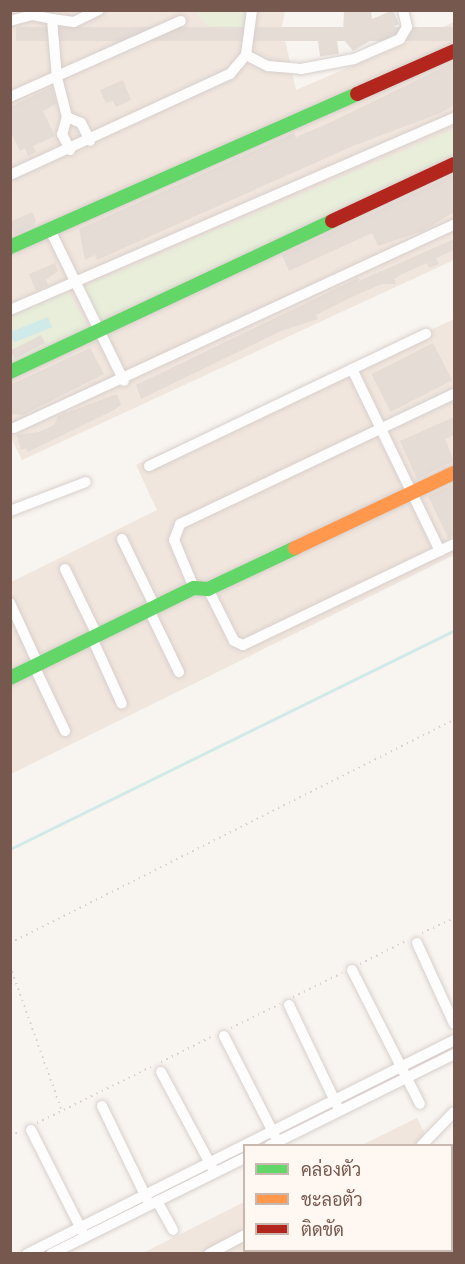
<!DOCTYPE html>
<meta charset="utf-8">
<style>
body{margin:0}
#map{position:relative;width:465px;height:1264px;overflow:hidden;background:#f8f4ef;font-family:"Noto Sans",Sarabun,sans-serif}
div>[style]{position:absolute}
.residential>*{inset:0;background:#f1e6dd}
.green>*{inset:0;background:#e8eeda}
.water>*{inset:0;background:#d0eae9;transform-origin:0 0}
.stream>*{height:3px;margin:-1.5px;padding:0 1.5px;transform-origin:1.5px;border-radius:1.5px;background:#d0eae9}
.building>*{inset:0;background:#e5dcd6;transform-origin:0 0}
.path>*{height:2px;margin-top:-1px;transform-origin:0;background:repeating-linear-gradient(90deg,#dad2d0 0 1.5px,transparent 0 6px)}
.roads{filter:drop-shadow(0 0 2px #d7cfcc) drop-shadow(0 0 2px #d7cfcc)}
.street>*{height:10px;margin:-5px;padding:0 5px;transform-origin:5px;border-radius:5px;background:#fefdfd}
.fast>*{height:14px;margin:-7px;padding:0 7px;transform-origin:7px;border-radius:7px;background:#63d668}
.slow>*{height:14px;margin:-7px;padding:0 7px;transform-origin:7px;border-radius:7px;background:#ff974d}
.jam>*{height:14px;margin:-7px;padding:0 7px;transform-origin:7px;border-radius:7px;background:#b3261e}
span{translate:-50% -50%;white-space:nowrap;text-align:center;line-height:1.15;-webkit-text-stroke:4.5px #fff8f2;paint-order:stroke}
.frame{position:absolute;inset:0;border:12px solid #77584e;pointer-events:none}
.legend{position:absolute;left:243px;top:1144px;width:210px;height:108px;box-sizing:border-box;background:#fff8f2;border:2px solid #c9b8b0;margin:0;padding:8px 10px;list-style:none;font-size:18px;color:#77584e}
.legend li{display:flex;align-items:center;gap:12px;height:30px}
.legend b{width:30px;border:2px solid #c9b8b0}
</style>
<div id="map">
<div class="residential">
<i style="clip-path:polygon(10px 11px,285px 11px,282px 26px,296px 90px,454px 22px,454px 260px,22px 460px,10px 436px)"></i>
<i style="clip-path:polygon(454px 319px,454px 555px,11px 774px,11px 582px,157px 510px,136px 465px)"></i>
<i style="clip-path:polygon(417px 1118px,431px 1145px,360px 1146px)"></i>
<i style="clip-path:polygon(452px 1186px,454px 1250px,449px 1253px,319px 1254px,452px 1250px)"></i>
<i style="clip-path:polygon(244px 1202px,244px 1250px,290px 1251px,141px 1254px)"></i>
</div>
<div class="green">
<i style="clip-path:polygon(196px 11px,254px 11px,252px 37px,235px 36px,205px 24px)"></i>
<i style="clip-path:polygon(454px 129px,454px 156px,101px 321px,83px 287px)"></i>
<i style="clip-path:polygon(68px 291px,88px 328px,11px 364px,10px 316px)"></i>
</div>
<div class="water">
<i style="left:48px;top:317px;width:11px;height:41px;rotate:68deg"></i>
</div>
<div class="stream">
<i style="left:10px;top:849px;width:495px;rotate:-26.2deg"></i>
</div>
<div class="building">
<i style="clip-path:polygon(371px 10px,372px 19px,393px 10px,399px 24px,353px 51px,338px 33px,343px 33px,344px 11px)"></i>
<i style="left:454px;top:27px;width:14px;height:438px;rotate:90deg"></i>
<i style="left:336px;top:33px;width:21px;height:19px;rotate:82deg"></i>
<i style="clip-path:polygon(454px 62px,454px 105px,440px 113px,353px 146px,97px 260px,95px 255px,85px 260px,79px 229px,294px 133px,296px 137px,329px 123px)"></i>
<i style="clip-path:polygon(123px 80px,131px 100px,116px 107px,113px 101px,106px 103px,100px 90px)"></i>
<i style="clip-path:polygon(52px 87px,56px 104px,43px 111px,55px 136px,33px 146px,36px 152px,28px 156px,25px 148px,20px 151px,10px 131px,10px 107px)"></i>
<i style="clip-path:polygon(454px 175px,454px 212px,423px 231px,378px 246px,372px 233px,289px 271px,282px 255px)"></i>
<i style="clip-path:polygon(32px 212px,36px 221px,33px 226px,14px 235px,10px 222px)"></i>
<i style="clip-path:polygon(454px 239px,454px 250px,436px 258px,439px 264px,429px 268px,427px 263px,400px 275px,394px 279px,396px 284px,382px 284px,356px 295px,316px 315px,318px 319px,281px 331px,141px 399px,136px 385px,358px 278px,359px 281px)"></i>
<i style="clip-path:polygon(55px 263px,58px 271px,46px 280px,48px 285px,36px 291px,29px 274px)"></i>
<i style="left:41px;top:335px;width:9px;height:34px;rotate:63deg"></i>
<i style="left:433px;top:343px;width:42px;height:69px;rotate:63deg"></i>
<i style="clip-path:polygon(90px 348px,104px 374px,23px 415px,10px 414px,10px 385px)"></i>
<i style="clip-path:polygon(117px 394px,121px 405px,114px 410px,28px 452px,26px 448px,21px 450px,17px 435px,39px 432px,54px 425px,58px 416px)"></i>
<i style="clip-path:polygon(454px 417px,454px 435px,445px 439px,454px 461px,417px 479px,400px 441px)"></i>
<i style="clip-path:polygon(454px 484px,454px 535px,448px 538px,428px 496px)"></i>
</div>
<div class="path">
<i style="left:422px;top:933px;width:35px;rotate:-25deg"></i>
<i style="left:10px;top:943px;width:497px;rotate:-26.7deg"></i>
<i style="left:360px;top:964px;width:51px;rotate:-26.6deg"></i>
<i style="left:10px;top:966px;width:154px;rotate:70.3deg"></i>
<i style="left:293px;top:997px;width:55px;rotate:-26.1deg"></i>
<i style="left:231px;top:1028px;width:55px;rotate:-26.1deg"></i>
<i style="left:161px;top:1062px;width:60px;rotate:-26.6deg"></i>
<i style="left:37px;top:1123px;width:127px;rotate:-26.2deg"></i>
<i style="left:10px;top:1136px;width:12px;rotate:-24deg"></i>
</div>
<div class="roads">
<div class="street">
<i style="left:52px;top:19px;width:22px;rotate:8deg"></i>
<i style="left:74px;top:22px;width:28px;rotate:-26deg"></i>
<i style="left:10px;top:21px;width:24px;rotate:-15deg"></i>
<i style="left:33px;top:15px;width:19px;rotate:12deg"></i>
<i style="left:52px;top:19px;width:59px;rotate:85.2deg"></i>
<i style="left:57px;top:78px;width:40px;rotate:75.6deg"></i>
<i style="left:67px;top:117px;width:18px;rotate:106deg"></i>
<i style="left:62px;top:134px;width:18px;rotate:63deg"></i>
<i style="left:246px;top:55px;width:25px;rotate:27deg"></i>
<i style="left:268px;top:66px;width:33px;rotate:5deg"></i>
<i style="left:301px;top:69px;width:54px;rotate:-10.7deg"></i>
<i style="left:354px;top:59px;width:50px;rotate:-23.5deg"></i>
<i style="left:400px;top:39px;width:14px;rotate:-60deg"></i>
<i style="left:407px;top:27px;width:17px;rotate:-103deg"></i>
<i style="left:10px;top:97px;width:187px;rotate:-24deg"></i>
<i style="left:67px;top:117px;width:15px;rotate:23deg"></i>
<i style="left:81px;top:123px;width:20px;rotate:63deg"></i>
<i style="left:10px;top:175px;width:242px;rotate:-24.7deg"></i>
<i style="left:230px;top:74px;width:25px;rotate:-50deg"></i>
<i style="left:246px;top:55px;width:45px;rotate:-82.4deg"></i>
<i style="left:50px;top:230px;width:168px;rotate:63.9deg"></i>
<i style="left:10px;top:310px;width:484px;rotate:-23.4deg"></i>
<i style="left:352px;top:369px;width:202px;rotate:64.2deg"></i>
<i style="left:14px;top:428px;width:485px;rotate:-24.8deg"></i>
<i style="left:149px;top:466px;width:307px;rotate:-25.5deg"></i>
<i style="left:10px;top:511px;width:81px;rotate:-20.9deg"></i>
<i style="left:122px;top:539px;width:76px;rotate:64.1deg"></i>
<i style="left:65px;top:569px;width:73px;rotate:64.1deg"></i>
<i style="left:194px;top:588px;width:52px;rotate:-112.6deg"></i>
<i style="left:174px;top:540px;width:17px;rotate:-69deg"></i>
<i style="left:180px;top:524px;width:303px;rotate:-25.4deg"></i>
<i style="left:208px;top:589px;width:58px;rotate:63.4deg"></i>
<i style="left:234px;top:641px;width:10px;rotate:24deg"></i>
<i style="left:243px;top:645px;width:234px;rotate:-25.6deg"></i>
<i style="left:10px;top:603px;width:67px;rotate:65.3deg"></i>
<i style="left:149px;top:610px;width:69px;rotate:64.2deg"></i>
<i style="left:92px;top:638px;width:72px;rotate:65.6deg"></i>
<i style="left:34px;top:666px;width:72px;rotate:64.5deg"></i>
<i style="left:417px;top:943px;width:89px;rotate:65.4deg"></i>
<i style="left:352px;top:970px;width:150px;rotate:63.1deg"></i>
<i style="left:289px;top:1005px;width:111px;rotate:64.4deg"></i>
<i style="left:224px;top:1036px;width:112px;rotate:63deg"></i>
<i style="left:161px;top:1072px;width:108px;rotate:61.8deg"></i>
<i style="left:102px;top:1106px;width:103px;rotate:64.2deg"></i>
<i style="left:31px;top:1130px;width:113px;rotate:63.2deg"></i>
<i style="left:269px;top:1146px;width:207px;rotate:-26.4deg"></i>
<i style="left:421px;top:1146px;width:47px;rotate:-45.9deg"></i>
<i style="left:157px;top:1201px;width:33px;rotate:61deg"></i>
<i style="left:452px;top:1220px;width:2px;rotate:-27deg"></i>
<i style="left:27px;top:1254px;width:478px;rotate:-26.6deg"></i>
<i style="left:51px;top:1254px;width:216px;rotate:-26.4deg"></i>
<i style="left:209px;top:1254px;width:40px;rotate:-28deg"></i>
<i style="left:390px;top:1254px;width:7px;rotate:-34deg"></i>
</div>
<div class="fast">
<i style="left:10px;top:247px;width:379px;rotate:-23.8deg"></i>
<i style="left:10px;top:372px;width:356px;rotate:-25.1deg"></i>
<i style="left:10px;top:678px;width:205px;rotate:-26.1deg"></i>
<i style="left:194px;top:588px;width:14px;rotate:4deg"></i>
<i style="left:208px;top:589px;width:96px;rotate:-25.2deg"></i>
<i style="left:452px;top:1176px;width:2px;rotate:-27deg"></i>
</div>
<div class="slow">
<i style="left:295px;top:548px;width:176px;rotate:-25.3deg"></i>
<i style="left:301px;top:1254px;width:7px;rotate:-34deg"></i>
</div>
<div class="jam">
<i style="left:357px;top:94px;width:106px;rotate:-23.9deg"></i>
<i style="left:332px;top:221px;width:135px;rotate:-25deg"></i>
</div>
</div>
<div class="frame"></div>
<ul class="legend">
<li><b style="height:8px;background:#63d668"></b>คล่องตัว</li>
<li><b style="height:8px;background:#ff974d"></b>ชะลอตัว</li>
<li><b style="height:8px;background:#b3261e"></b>ติดขัด</li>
</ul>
</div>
